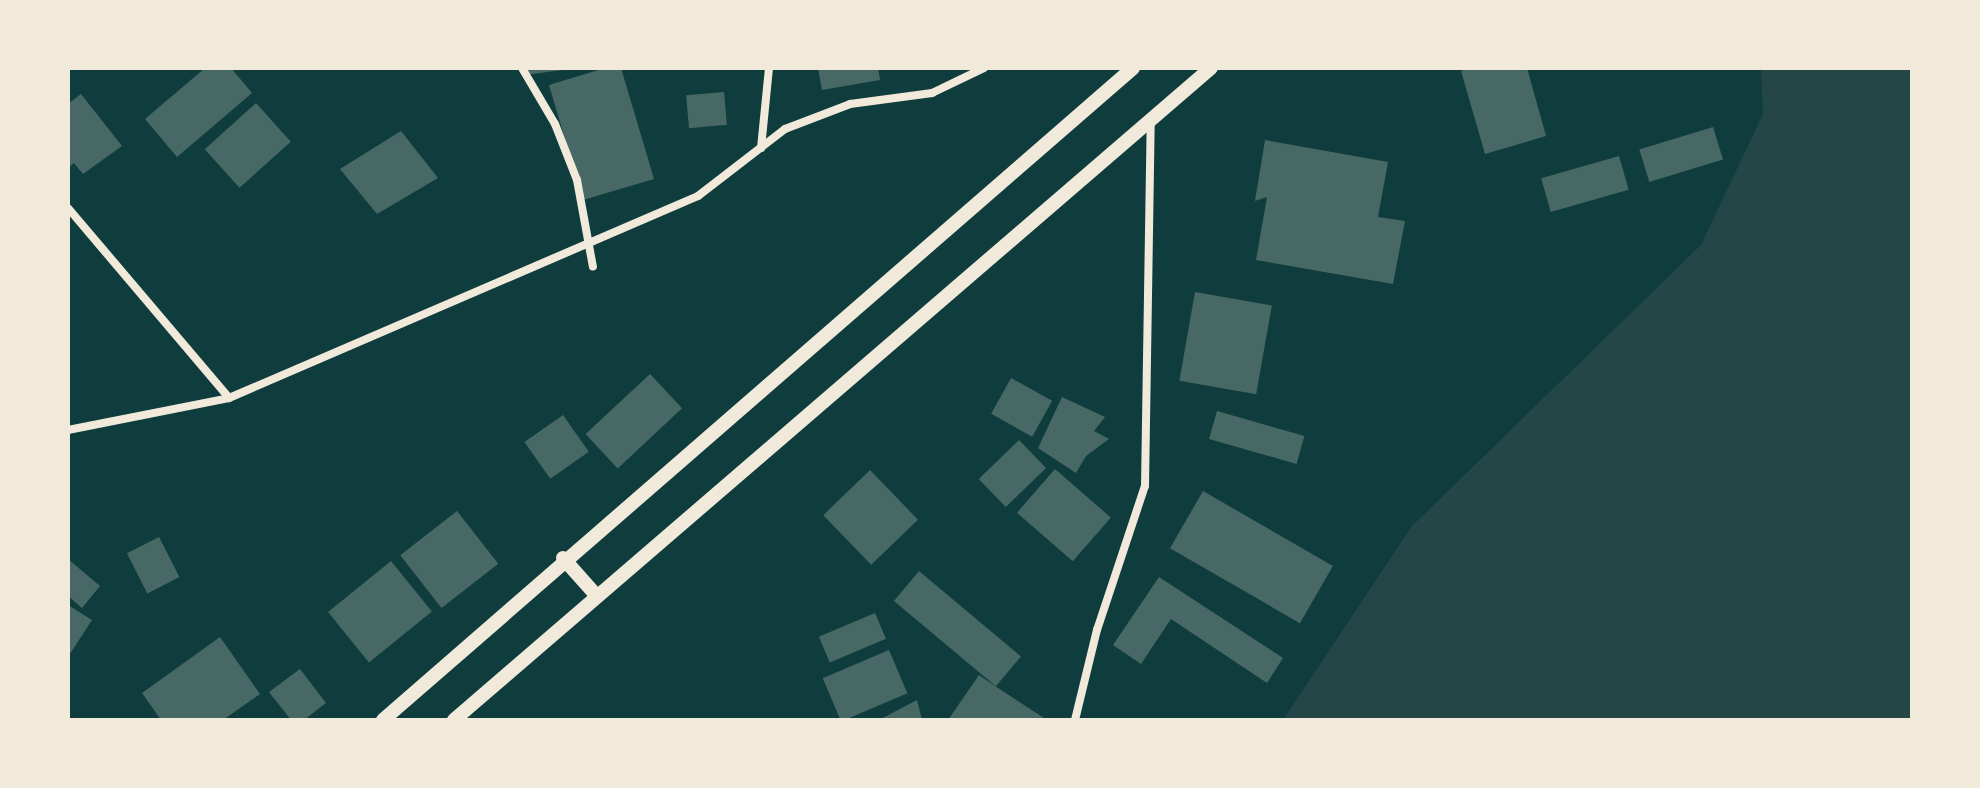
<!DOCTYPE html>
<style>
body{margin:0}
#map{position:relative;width:1980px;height:788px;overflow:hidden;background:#0f3d3e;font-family:"IBM Plex Serif",serif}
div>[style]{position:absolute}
.green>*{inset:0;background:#244646}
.building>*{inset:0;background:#486865;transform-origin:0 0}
.minor>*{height:8px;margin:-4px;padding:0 4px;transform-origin:4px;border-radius:4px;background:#f1e9da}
.tertiary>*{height:14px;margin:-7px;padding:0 7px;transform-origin:7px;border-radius:7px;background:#f1e9da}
span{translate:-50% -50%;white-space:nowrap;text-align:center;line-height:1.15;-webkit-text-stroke:6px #f1e9da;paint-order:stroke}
.frame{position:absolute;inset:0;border:70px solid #f1e9da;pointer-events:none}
</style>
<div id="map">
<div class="green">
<i style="clip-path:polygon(1761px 68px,1912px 68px,1912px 720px,1283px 720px,1412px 526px,1701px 245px,1763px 114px)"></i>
</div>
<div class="building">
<i style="clip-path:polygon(205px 68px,231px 68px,252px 93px,177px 157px,145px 119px)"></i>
<i style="clip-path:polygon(524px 68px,562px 68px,562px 70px,525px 75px)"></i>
<i style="clip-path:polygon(605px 68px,621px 68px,654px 179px,583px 200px,549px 85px)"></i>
<i style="clip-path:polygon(818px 68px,878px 68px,880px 80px,822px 90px)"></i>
<i style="clip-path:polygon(1471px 68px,1527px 68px,1546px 136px,1485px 154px,1461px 71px)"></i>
<i style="left:724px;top:92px;width:33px;height:38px;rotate:85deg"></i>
<i style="clip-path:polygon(81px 94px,122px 146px,83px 174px,74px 163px,68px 168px,68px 104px)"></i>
<i style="left:256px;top:103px;width:52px;height:69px;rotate:48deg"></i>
<i style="left:1713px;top:127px;width:34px;height:77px;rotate:73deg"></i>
<i style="clip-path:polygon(401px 131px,438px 178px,377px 214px,340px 169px)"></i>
<i style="clip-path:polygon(1265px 140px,1388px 162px,1378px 217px,1405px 221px,1393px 284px,1256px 260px,1267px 197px,1255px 201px)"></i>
<i style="left:1619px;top:156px;width:35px;height:81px;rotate:74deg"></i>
<i style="left:1195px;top:292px;width:78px;height:90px;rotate:10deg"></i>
<i style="left:650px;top:374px;width:47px;height:88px;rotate:47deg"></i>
<i style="left:1011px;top:378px;width:47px;height:41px;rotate:29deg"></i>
<i style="clip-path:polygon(1062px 397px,1105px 417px,1094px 431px,1109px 439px,1086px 456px,1076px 473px,1038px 448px)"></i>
<i style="left:1217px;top:411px;width:91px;height:29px;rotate:16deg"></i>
<i style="left:563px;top:415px;width:45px;height:47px;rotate:55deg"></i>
<i style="left:1019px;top:440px;width:39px;height:56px;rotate:46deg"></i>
<i style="left:1055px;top:469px;width:74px;height:58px;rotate:41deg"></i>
<i style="left:870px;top:470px;width:69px;height:65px;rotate:46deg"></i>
<i style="left:1203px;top:491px;width:150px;height:66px;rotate:30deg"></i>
<i style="left:457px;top:511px;width:67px;height:72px;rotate:52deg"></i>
<i style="left:159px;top:537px;width:45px;height:36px;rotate:63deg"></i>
<i style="clip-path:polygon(68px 559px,100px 586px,82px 608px,68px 596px)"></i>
<i style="left:391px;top:561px;width:65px;height:81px;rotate:51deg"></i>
<i style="left:919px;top:571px;width:133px;height:39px;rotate:40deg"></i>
<i style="clip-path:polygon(1159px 577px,1283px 658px,1267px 683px,1171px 619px,1141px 664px,1113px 645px)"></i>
<i style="clip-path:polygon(68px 605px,92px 620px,68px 657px)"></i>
<i style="left:875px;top:613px;width:28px;height:61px;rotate:67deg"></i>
<i style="clip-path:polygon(220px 637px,260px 694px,223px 720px,161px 720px,142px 693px)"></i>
<i style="left:889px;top:650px;width:47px;height:72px;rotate:67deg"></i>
<i style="clip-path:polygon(300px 669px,326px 703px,304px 720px,291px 720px,269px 692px)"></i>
<i style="clip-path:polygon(979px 675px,995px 686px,1047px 720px,948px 720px)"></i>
<i style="clip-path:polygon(917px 700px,922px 720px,879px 720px)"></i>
</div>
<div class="minor">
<i style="left:522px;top:68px;width:65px;rotate:59.5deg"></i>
<i style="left:555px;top:124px;width:60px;rotate:68.6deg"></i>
<i style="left:577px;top:180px;width:88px;rotate:79.6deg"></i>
<i style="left:761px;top:148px;width:80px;rotate:-84.3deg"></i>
<i style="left:68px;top:208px;width:249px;rotate:49.7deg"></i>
<i style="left:68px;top:430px;width:164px;rotate:-11.2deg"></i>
<i style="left:229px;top:398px;width:511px;rotate:-23.3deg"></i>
<i style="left:698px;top:196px;width:110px;rotate:-37.6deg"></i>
<i style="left:785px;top:129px;width:70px;rotate:-21deg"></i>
<i style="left:850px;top:104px;width:83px;rotate:-7.6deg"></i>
<i style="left:932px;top:93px;width:58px;rotate:-25.7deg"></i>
<i style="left:1075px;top:720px;width:93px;rotate:-76.3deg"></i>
<i style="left:1097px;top:630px;width:152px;rotate:-71.6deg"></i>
<i style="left:1145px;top:486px;width:367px;rotate:-89.1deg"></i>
</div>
<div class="tertiary">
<i style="left:563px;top:558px;width:50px;rotate:48.3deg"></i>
<i style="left:383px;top:720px;width:994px;rotate:-41deg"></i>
<i style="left:454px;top:720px;width:999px;rotate:-40.74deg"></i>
</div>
<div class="frame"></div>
</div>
